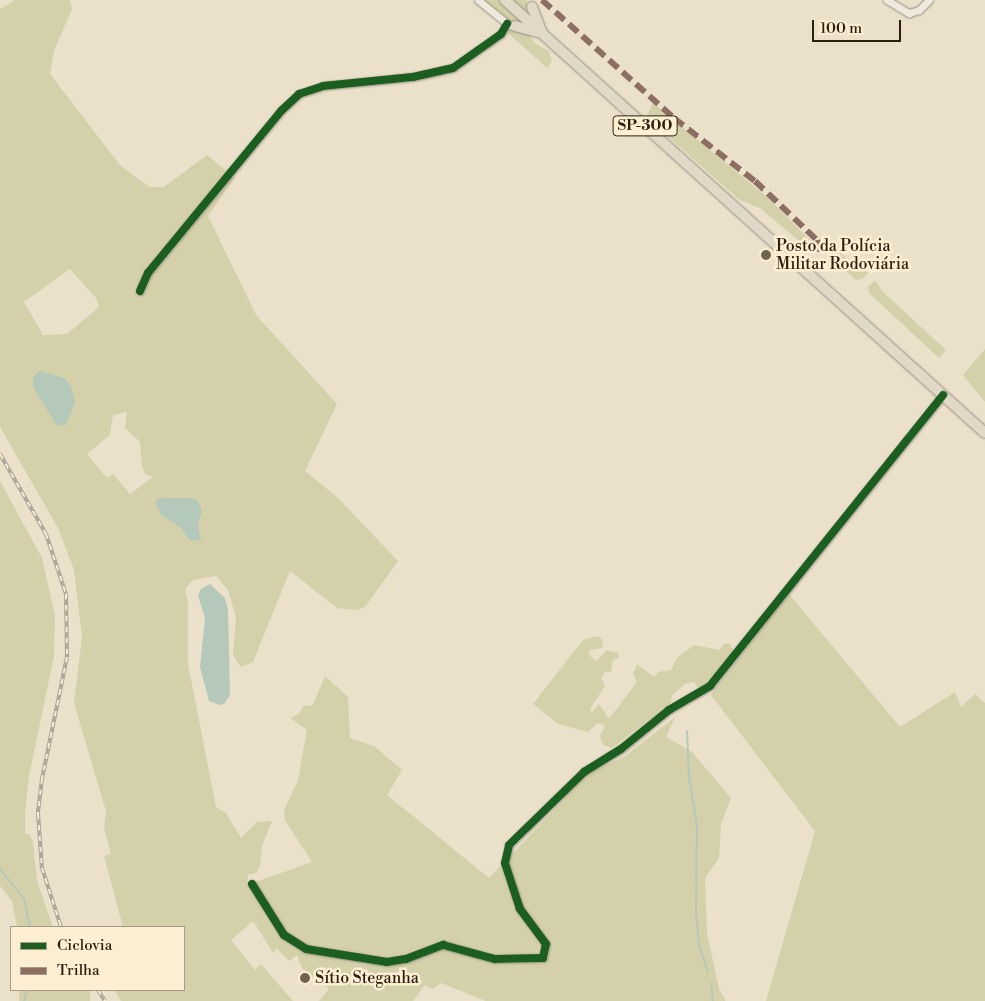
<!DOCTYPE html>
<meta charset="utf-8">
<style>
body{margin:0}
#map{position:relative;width:985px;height:1001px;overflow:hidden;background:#ebe0ca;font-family:"Libre Bodoni",serif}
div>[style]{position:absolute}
.green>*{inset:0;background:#d4d0a9;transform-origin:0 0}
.water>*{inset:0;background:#b5c9bb}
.stream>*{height:2px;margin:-1px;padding:0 1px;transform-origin:1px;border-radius:1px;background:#b5c9bb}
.roads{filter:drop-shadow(0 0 1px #979081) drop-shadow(0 0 1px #979081)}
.street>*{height:7px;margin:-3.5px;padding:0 3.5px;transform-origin:3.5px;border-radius:3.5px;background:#eee8dd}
.primary>*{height:10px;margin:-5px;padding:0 5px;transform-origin:5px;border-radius:5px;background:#e1d8c7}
.rail>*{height:4px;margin-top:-2px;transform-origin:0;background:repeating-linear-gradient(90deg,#fbeed3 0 5.5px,#a9a399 0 11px);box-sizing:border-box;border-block:1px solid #a9a399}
.quiet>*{height:6px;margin-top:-3px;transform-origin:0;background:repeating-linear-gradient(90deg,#8d6e63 0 12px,transparent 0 18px)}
.cycleway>*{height:8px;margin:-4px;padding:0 4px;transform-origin:4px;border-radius:4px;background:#1b5e20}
.dots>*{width:14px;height:14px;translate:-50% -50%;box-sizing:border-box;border:2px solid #fbeed3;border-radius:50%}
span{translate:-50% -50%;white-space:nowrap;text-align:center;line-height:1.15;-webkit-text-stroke:5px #fbeed3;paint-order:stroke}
.shield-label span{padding:1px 4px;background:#fbeed3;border:1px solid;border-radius:4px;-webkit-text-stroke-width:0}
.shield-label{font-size:15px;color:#2c1f0f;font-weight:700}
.poi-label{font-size:16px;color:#2c1f0f}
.left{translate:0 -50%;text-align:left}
.legend{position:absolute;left:10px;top:926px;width:175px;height:65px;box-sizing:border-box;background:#fbeed3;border:1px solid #a89b85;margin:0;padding:6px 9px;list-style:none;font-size:15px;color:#2c1f0f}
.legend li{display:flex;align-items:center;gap:10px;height:25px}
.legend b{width:25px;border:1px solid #a89b85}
.scale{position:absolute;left:812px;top:20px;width:89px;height:22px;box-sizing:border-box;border:2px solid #2c1f0f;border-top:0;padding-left:6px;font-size:15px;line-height:18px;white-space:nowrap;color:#2c1f0f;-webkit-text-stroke:4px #fbeed3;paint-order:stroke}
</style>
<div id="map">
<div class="green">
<i style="clip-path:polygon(evenodd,15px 0,70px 0,72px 9px,54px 51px,50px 74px,120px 165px,149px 187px,164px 187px,207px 155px,235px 178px,208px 216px,256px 315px,337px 404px,305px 471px,337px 497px,398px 561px,365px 607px,357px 610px,337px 608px,290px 571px,253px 662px,241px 667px,233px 655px,236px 617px,228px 590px,216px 576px,193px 580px,185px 589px,188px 603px,188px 664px,216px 807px,226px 813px,241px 838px,257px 822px,272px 821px,262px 846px,260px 866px,256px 873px,248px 875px,247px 885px,312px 862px,285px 820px,284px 810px,298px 780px,307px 730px,290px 718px,300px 713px,303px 706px,313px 705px,325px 676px,348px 697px,350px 738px,374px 746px,402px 770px,387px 795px,489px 878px,578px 785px,595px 770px,624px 757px,675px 717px,666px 737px,691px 751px,731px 798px,721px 824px,719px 858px,705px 878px,707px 933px,719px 989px,726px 1001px,486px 1001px,441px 983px,433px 989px,425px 985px,413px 1001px,319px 1001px,329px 989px,302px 968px,297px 955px,289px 961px,277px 949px,273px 953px,253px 921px,231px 940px,255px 970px,261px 964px,293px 1001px,121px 1001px,114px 990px,184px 990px,184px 927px,123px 927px,104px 856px,111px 854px,104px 828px,106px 811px,74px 703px,82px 637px,74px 570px,58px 528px,0 427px,0 9px,15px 0,70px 269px,96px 298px,99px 307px,67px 334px,43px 335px,24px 302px,70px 269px,15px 0,127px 412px,125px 428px,140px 442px,142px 466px,145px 474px,153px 477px,130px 494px,113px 474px,107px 478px,87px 454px,110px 435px,113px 415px,127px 412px)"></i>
<i style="clip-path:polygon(479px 0,527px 0,527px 9px,518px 21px,512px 24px)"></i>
<i style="clip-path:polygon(513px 29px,526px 32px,536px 44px,549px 51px,552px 62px,547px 68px,507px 32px)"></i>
<i style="clip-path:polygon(653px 103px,767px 197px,813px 243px,810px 250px,760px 208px,740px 200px,665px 134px,647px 115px)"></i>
<i style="clip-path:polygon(830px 243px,856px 267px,861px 266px,868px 273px,862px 279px,856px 280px,823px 251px)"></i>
<i style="clip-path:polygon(875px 280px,883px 292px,946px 350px,939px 358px,869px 293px,868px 287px)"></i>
<i style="clip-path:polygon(985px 349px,985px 402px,963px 375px)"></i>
<i style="clip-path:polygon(0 481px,42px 558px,55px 616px,54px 656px,29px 776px,25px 814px,25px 833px,30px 835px,33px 842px,37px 881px,53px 927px,17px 927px,12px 901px,0 886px)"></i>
<i style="clip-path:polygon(789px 594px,900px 727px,955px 692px,961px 707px,975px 694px,985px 703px,985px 1001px,766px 1001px,815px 831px,711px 695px)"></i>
<i style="clip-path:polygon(598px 636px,603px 640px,602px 648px,589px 650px,590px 656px,596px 661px,607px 650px,618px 653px,619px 658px,613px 660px,611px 672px,605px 672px,601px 678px,605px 686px,590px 709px,592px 712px,599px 704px,609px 719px,637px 682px,633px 674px,637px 664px,654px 677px,658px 672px,671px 670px,677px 658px,694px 645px,719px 650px,724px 644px,730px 644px,733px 649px,730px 657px,703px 687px,697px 687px,694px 682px,685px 684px,672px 695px,671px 703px,612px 748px,603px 745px,600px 736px,605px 726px,598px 723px,588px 732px,558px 724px,533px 704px,583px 640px)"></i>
<i style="left:19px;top:990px;width:71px;height:11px"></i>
</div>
<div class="water">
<i style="clip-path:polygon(40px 371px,64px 378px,71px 386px,75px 402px,66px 425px,57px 426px,33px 387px,33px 377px)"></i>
<i style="clip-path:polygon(162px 498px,192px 498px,198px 501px,202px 511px,198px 525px,201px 540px,190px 541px,180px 527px,161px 515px,156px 505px,157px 499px)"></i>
<i style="clip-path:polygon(210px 584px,225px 598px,228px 610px,230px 695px,224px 704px,219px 705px,209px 701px,200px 667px,205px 618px,198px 596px,201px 589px)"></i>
</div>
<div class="stream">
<i style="left:687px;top:731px;width:46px;rotate:87.5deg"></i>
<i style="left:689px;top:777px;width:50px;rotate:80.7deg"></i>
<i style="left:697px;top:826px;width:86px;rotate:90.7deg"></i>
<i style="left:696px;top:912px;width:33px;rotate:85deg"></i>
<i style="left:699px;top:945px;width:29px;rotate:72deg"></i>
<i style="left:0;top:869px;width:38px;rotate:51deg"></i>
<i style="left:24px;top:899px;width:29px;rotate:78deg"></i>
<i style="left:711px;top:983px;width:18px;rotate:84deg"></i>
<i style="left:24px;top:1001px;width:11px;rotate:-75deg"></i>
</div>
<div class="roads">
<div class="street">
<i style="left:478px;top:0;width:40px;rotate:39deg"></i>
<i style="left:887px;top:0;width:26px;rotate:31deg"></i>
<i style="left:909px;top:13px;width:10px;rotate:-17deg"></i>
<i style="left:919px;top:10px;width:14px;rotate:-45deg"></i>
<i style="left:140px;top:291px;width:20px;rotate:-66deg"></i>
<i style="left:148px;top:273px;width:210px;rotate:-50.6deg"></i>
<i style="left:281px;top:111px;width:25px;rotate:-43deg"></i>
<i style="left:299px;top:94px;width:25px;rotate:-18deg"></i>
<i style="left:323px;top:86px;width:90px;rotate:-5.7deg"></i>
<i style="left:413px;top:77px;width:41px;rotate:-12.7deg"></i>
<i style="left:453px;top:68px;width:59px;rotate:-35.3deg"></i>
<i style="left:501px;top:34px;width:12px;rotate:-59deg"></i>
<i style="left:252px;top:884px;width:60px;rotate:57.9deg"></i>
<i style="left:284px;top:935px;width:26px;rotate:32deg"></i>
<i style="left:306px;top:949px;width:82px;rotate:9.1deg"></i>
<i style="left:387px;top:962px;width:19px;rotate:-9deg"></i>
<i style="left:406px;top:959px;width:40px;rotate:-21deg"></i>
<i style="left:443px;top:945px;width:54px;rotate:15.1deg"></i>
<i style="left:495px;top:959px;width:48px;rotate:-1.2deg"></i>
<i style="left:543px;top:958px;width:14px;rotate:-78deg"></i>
<i style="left:546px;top:944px;width:44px;rotate:-126.6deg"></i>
<i style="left:520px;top:909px;width:48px;rotate:-108.1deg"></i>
<i style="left:505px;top:863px;width:18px;rotate:-77deg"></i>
<i style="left:509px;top:845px;width:105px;rotate:-44.2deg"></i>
<i style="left:584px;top:772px;width:44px;rotate:-31.9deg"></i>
<i style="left:621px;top:749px;width:62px;rotate:-39.1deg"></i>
<i style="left:669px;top:710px;width:48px;rotate:-30.3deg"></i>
<i style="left:710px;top:686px;width:373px;rotate:-51.3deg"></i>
</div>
<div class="primary">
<i style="left:505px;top:0;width:646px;rotate:42.05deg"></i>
<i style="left:532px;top:7px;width:26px;rotate:69deg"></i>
<i style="left:515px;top:26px;width:24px;rotate:15deg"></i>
</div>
</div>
<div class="rail">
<i style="left:0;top:454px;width:92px;rotate:60.1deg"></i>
<i style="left:46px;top:534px;width:63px;rotate:71.6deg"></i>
<i style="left:66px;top:594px;width:63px;rotate:89.1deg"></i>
<i style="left:67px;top:657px;width:125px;rotate:101.6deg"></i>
<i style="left:42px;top:779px;width:35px;rotate:97deg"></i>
<i style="left:38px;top:814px;width:54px;rotate:85.8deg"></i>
<i style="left:42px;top:868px;width:62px;rotate:72.1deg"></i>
<i style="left:98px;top:990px;width:13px;rotate:58deg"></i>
</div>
<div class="quiet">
<i style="left:542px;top:0;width:177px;rotate:41.8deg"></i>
<i style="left:674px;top:118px;width:103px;rotate:37.9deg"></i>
<i style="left:755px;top:181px;width:86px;rotate:43.6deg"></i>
<i style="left:817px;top:240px;width:12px;rotate:76deg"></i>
</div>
<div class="cycleway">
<i style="left:140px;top:291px;width:20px;rotate:-66deg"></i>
<i style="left:148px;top:273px;width:210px;rotate:-50.6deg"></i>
<i style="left:281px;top:111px;width:25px;rotate:-43deg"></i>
<i style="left:299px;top:94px;width:25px;rotate:-18deg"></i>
<i style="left:323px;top:86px;width:90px;rotate:-5.7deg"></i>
<i style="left:413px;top:77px;width:41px;rotate:-12.7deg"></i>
<i style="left:453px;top:68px;width:59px;rotate:-35.3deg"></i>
<i style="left:501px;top:34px;width:12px;rotate:-59deg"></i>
<i style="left:252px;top:884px;width:60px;rotate:57.9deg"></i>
<i style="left:284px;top:935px;width:26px;rotate:32deg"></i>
<i style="left:306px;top:949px;width:82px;rotate:9.1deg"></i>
<i style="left:387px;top:962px;width:19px;rotate:-9deg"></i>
<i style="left:406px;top:959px;width:40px;rotate:-21deg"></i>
<i style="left:443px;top:945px;width:54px;rotate:15.1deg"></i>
<i style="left:495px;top:959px;width:48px;rotate:-1.2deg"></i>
<i style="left:543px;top:958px;width:14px;rotate:-78deg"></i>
<i style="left:546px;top:944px;width:44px;rotate:-126.6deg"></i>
<i style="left:520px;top:909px;width:48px;rotate:-108.1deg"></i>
<i style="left:505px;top:863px;width:18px;rotate:-77deg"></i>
<i style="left:509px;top:845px;width:105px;rotate:-44.2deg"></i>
<i style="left:584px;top:772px;width:44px;rotate:-31.9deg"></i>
<i style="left:621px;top:749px;width:62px;rotate:-39.1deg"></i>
<i style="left:669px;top:710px;width:48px;rotate:-30.3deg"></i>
<i style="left:710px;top:686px;width:373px;rotate:-51.3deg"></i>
</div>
<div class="dots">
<i style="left:766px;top:255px;background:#6f6350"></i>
<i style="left:305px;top:978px;background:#6f6350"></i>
</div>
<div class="shield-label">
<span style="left:645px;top:126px">SP-300</span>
</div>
<div class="poi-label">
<span class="left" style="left:776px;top:255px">Posto da Polícia<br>Militar Rodoviária</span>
<span class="left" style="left:315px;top:978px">Sítio Steganha</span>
</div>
<ul class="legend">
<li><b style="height:6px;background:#1b5e20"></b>Ciclovia</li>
<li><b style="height:6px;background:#8d6e63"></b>Trilha</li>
</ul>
<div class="scale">100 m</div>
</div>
